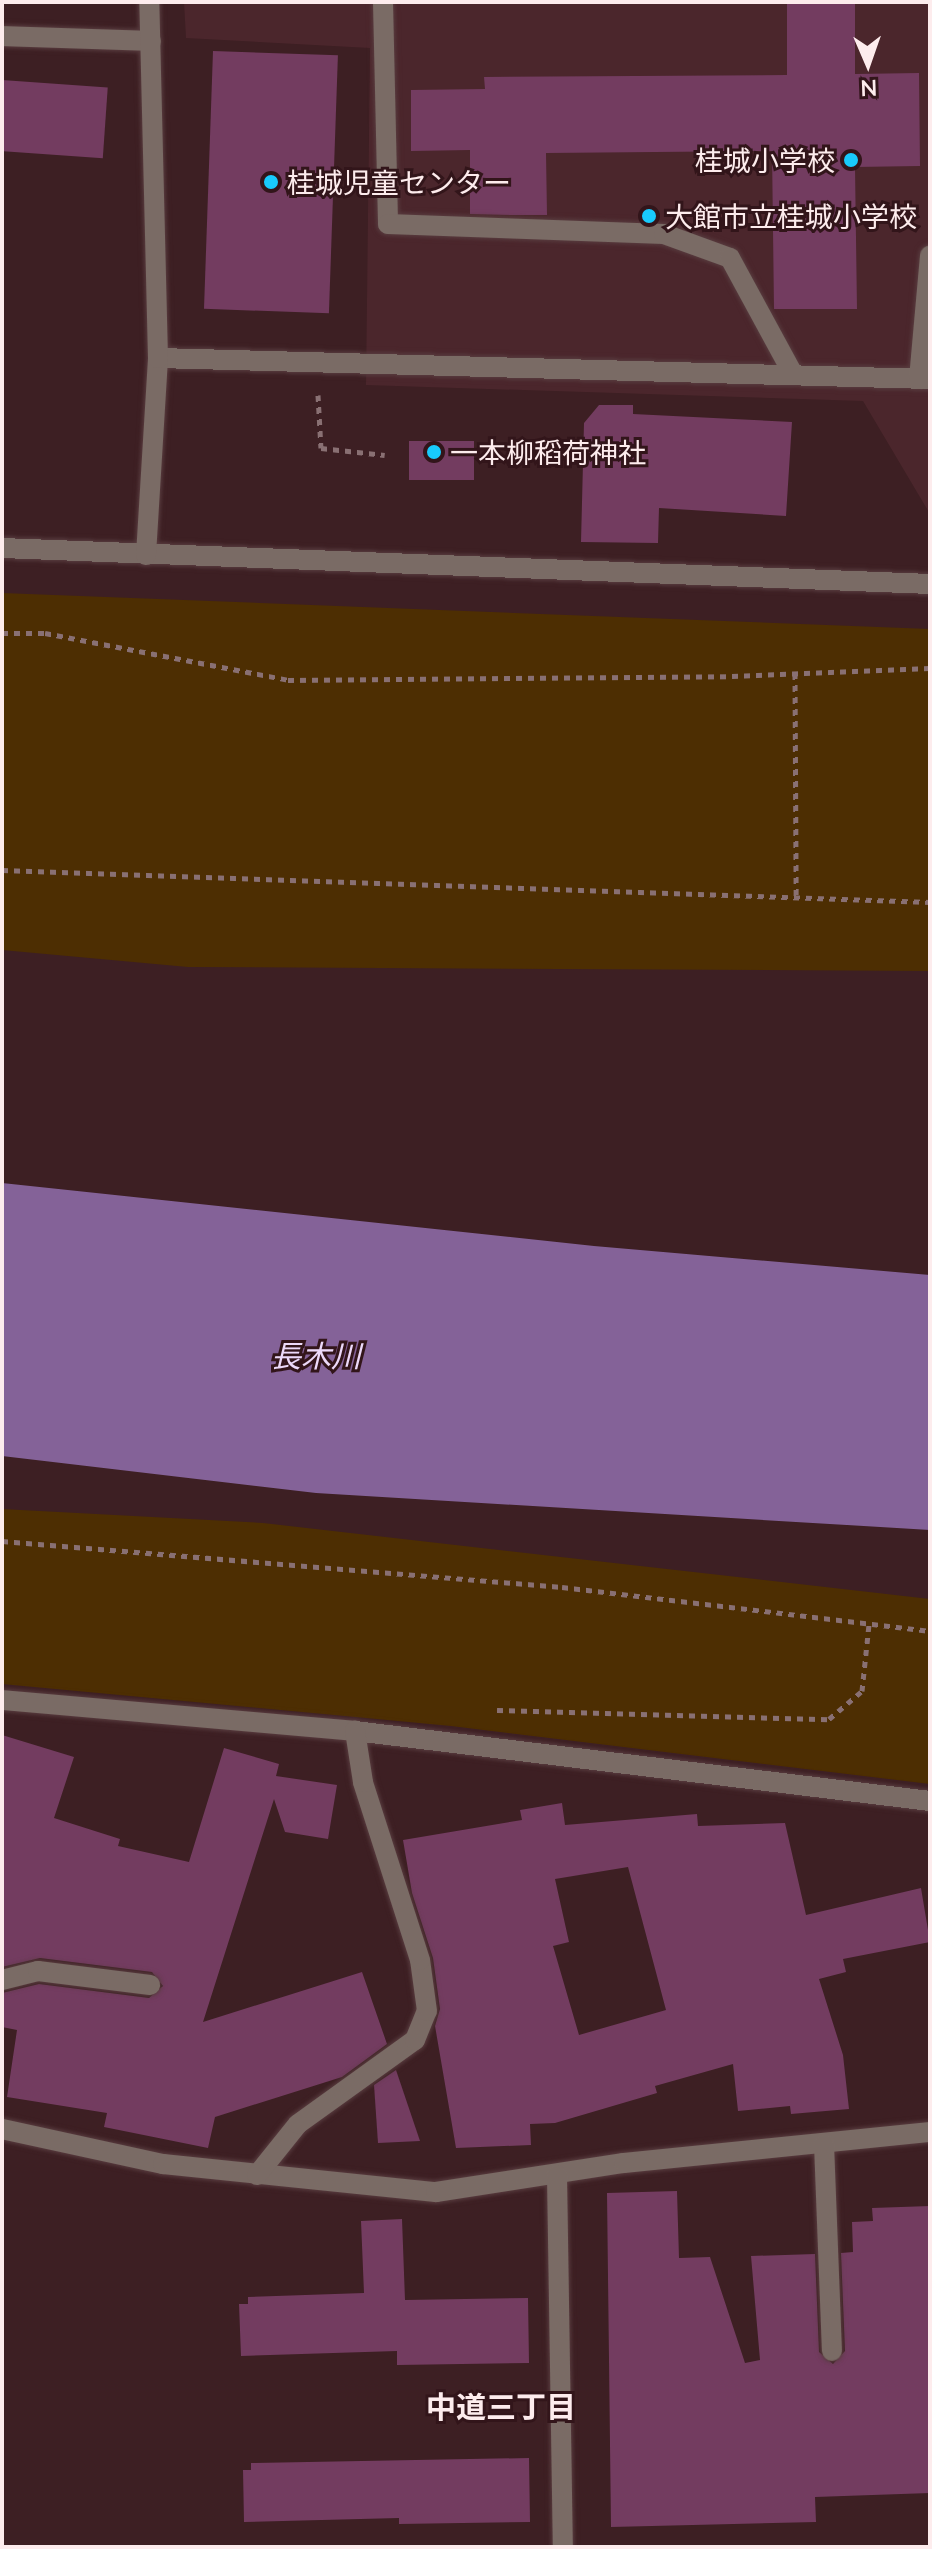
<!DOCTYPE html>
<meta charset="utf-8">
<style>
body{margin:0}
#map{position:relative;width:932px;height:2549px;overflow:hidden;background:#3d1f23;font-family:Lato,"Noto Sans JP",sans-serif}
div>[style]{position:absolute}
.built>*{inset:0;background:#4b262c}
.green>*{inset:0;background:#4d2e02}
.water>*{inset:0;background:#846298}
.building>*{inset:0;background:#733c60;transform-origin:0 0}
.path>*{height:5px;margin-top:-2.5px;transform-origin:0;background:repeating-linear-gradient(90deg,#897073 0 6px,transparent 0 12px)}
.roads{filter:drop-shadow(0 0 2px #583c3f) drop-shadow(0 0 2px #583c3f)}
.lane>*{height:20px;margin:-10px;padding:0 10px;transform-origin:10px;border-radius:10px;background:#7a6b65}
.street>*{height:20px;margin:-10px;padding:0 10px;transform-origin:10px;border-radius:10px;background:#7a6b65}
.dots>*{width:22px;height:22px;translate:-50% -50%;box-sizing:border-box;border:4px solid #32151a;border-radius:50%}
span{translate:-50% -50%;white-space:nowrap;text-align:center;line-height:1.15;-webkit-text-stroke:6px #32151a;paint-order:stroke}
.poi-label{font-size:28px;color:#fdeced}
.right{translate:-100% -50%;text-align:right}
.left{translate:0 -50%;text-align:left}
.water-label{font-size:30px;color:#ecd9f9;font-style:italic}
.neighbourhood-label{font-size:30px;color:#fdeced;font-weight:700}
.frame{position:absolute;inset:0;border:4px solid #fdeced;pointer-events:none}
.north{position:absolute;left:828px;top:24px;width:80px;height:80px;-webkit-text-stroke:6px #32151a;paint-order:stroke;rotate:178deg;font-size:22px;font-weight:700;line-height:32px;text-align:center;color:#fdeced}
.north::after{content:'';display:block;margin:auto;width:28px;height:36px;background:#fdeced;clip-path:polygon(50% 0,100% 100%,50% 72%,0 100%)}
</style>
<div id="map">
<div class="built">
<i style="clip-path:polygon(184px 2px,930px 2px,930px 514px,863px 401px,366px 385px,370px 48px,186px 38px)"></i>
</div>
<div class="green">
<i style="clip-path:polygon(2px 593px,930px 629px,930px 971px,188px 967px,2px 950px)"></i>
<i style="clip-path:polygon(2px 1509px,263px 1523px,930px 1599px,930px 1784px,451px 1726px,2px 1684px)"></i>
</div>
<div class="water">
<i style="clip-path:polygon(2px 1183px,594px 1246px,930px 1275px,930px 1530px,316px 1493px,2px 1456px)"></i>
</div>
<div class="building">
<i style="clip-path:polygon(787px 2px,855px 2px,855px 74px,919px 73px,920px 166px,855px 167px,857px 309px,774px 309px,772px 151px,546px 153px,547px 215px,511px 215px,470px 214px,470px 150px,411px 151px,411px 90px,485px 89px,484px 77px,787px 75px)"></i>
<i style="left:213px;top:51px;width:125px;height:258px;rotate:2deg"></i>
<i style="left:2px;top:80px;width:106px;height:71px;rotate:4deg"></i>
<i style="clip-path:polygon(599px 405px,633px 405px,633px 414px,792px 422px,786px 516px,659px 508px,658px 543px,581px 542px,584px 423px)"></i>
<i style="left:474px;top:441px;width:39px;height:65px;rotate:90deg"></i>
<i style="clip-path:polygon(2px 1735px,74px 1757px,54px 1818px,120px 1839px,118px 1846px,189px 1862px,224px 1748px,279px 1764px,276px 1776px,337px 1785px,328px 1839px,285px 1832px,274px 1799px,203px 2022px,362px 1972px,387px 2044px,342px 2077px,215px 2117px,208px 2148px,104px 2127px,107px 2113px,7px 2097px,17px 2030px,2px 2027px,2px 1993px,39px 1984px,149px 1998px,163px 1986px,152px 1972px,40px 1958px,2px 1967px)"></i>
<i style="clip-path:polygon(evenodd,562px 1803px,565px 1825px,697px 1814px,698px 1826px,785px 1823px,806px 1915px,921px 1888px,930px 1942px,843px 1959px,846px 1972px,819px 1979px,843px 2055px,849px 2109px,791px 2114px,790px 2106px,738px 2111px,733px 2064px,655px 2086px,657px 2093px,555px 2123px,530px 2124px,531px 2145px,456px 2148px,435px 2026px,440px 2009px,433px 1958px,412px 1893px,403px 1840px,522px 1820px,520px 1810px,562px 1803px,628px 1867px,666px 2010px,579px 2035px,553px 1946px,569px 1942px,555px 1879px,628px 1867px)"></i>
<i style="clip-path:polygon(396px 2070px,420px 2141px,378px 2143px,374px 2085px)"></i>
<i style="clip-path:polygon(677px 2191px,679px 2258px,710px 2257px,745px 2363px,760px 2360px,751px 2256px,815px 2254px,819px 2352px,833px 2364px,845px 2351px,841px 2253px,853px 2252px,852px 2222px,873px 2221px,872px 2208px,930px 2206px,930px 2493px,815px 2497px,816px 2522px,611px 2527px,607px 2193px)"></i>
<i style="clip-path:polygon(402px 2219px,405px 2300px,528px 2298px,529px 2363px,397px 2365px,397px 2351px,241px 2356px,239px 2304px,248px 2304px,248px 2297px,364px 2293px,361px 2221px)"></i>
<i style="clip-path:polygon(529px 2458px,530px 2522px,399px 2524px,399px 2518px,244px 2522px,243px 2470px,251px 2470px,251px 2463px)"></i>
</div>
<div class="path">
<i style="left:318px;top:395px;width:53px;rotate:86.8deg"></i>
<i style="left:321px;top:448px;width:64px;rotate:6.2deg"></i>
<i style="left:2px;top:633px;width:43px"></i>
<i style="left:45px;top:633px;width:248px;rotate:10.9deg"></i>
<i style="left:288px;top:680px;width:444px;rotate:-0.5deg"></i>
<i style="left:732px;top:676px;width:198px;rotate:-2.3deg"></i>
<i style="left:795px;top:673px;width:224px;rotate:89.7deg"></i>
<i style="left:2px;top:870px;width:929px;rotate:1.97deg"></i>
<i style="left:2px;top:1541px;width:562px;rotate:4.7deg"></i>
<i style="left:562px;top:1587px;width:371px;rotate:6.8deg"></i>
<i style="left:497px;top:1710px;width:332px;rotate:1.6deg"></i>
<i style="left:829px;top:1719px;width:43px;rotate:-40.3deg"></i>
<i style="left:862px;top:1691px;width:67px;rotate:-84deg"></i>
</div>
<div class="roads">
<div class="lane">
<i style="left:383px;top:2px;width:222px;rotate:88.7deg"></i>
<i style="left:388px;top:224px;width:276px;rotate:2.1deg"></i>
<i style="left:664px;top:234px;width:70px;rotate:20deg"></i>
<i style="left:730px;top:258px;width:132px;rotate:61.5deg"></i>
<i style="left:2px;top:36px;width:149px;rotate:1.9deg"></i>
<i style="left:158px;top:358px;width:772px;rotate:1.56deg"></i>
<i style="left:919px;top:379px;width:124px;rotate:-84.9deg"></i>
</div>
<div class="street">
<i style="left:2px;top:548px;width:929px;rotate:2.22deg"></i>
<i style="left:146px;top:555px;width:197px;rotate:-86.5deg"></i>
<i style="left:158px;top:358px;width:356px;rotate:-91.4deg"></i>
<i style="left:2px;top:1700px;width:354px;rotate:5deg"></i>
<i style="left:355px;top:1731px;width:579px;rotate:6.94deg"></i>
<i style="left:2px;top:1980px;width:37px;rotate:-14deg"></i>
<i style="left:38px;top:1971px;width:113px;rotate:7.1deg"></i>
<i style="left:2px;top:2129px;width:165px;rotate:12.3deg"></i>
<i style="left:163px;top:2164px;width:274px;rotate:5.9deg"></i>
<i style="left:436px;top:2192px;width:190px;rotate:-8.8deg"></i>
<i style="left:624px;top:2163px;width:308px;rotate:-5.8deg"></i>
<i style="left:824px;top:2144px;width:207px;rotate:87.8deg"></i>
<i style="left:257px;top:2175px;width:65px;rotate:-51.2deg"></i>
<i style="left:298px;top:2124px;width:144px;rotate:-35.7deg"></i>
<i style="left:415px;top:2040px;width:31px;rotate:-68deg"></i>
<i style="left:427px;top:2011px;width:51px;rotate:-97.8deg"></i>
<i style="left:420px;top:1960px;width:187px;rotate:-107.8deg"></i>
<i style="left:363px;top:1782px;width:52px;rotate:-98.9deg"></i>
<i style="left:557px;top:2175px;width:372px;rotate:89.1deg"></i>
</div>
</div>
<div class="dots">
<i style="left:851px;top:160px;background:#18cafc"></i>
<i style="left:271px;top:182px;background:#18cafc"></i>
<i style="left:649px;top:216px;background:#18cafc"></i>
<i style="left:434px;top:452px;background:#18cafc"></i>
</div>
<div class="poi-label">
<span class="right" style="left:835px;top:160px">桂城小学校</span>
<span class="left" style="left:287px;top:182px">桂城児童センター</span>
<span class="left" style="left:665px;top:216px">大館市立桂城小学校</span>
<span class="left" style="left:450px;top:452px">一本柳稻荷神社</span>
</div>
<div class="water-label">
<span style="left:316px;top:1355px">長木川</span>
</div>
<div class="neighbourhood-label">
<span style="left:501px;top:2406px">中道三丁目</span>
</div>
<div class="frame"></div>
<div class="north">N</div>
</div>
